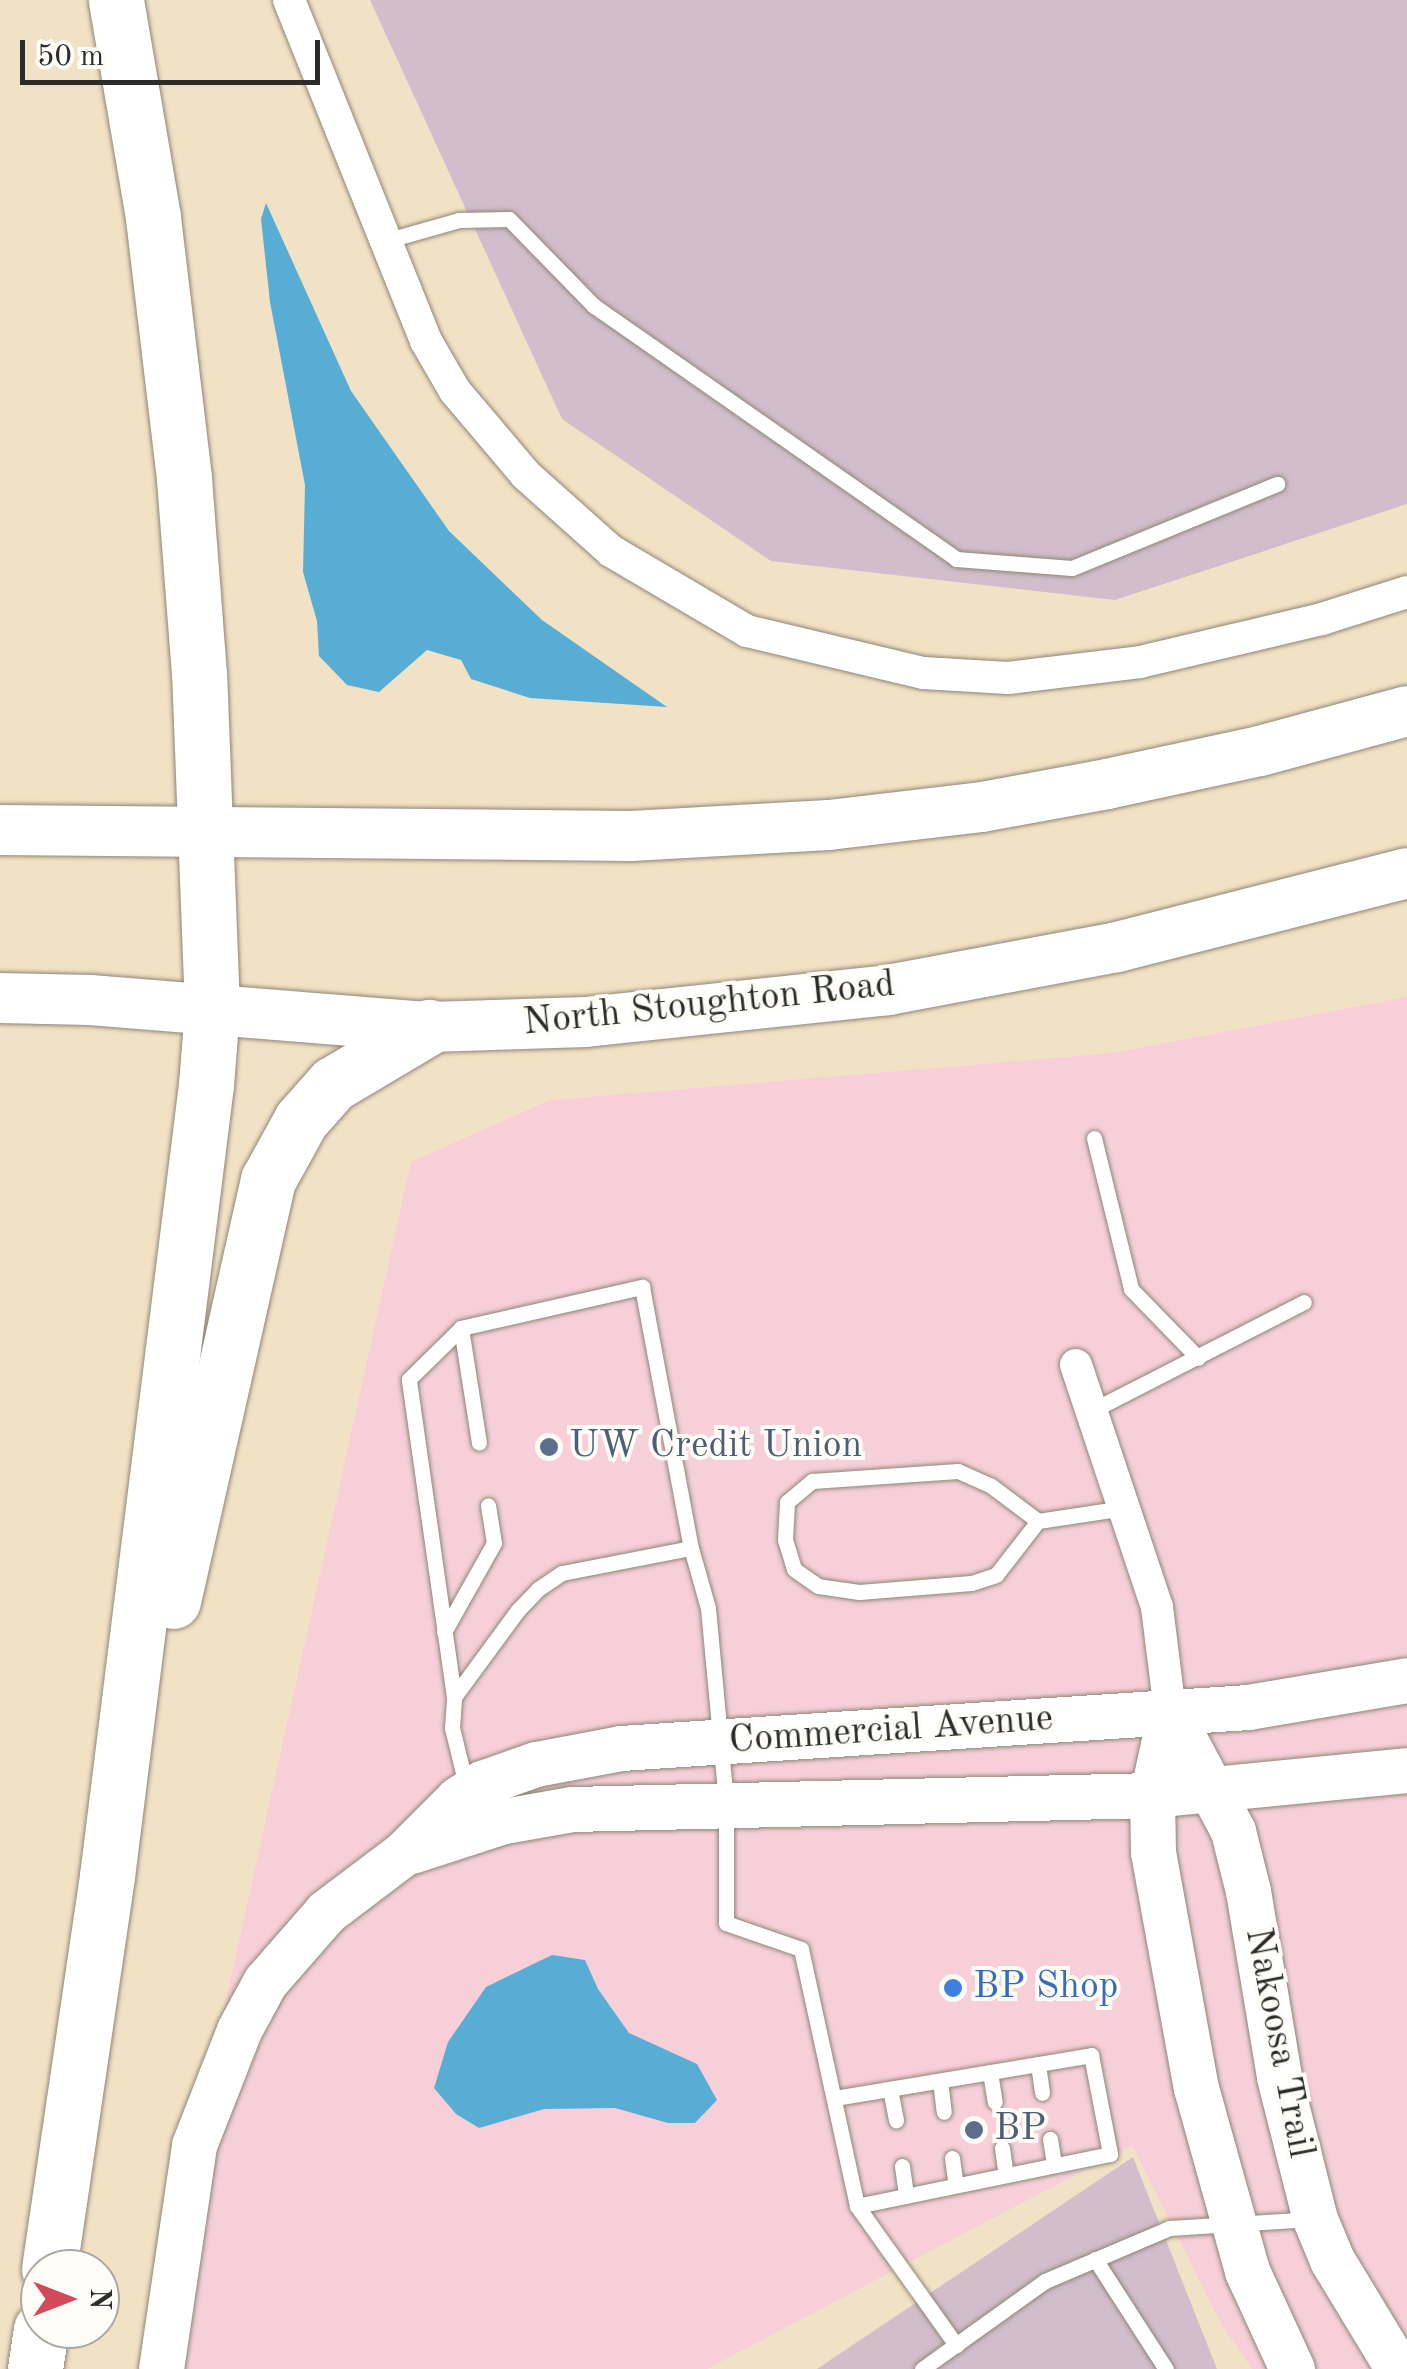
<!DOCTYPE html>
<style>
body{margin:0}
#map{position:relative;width:1407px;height:2369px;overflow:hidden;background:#f2e2c5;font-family:"Old Standard TT",serif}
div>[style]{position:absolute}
.built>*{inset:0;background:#f6cfd9}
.industrial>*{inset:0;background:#d1bdcb}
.water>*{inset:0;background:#57add3}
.roads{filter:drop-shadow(0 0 2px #8e8678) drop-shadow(0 0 2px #8e8678)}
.lane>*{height:15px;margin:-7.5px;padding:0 7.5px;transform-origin:7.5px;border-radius:7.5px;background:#fff}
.street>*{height:32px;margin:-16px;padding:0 16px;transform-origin:16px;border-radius:16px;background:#fff}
.secondary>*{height:45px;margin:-22.5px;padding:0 22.5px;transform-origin:22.5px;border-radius:22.5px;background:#fff}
.primary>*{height:50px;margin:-25px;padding:0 25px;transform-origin:25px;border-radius:25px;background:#fff}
.highway>*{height:55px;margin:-27.5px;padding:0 27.5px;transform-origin:27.5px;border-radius:27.5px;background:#fff}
.dots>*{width:28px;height:28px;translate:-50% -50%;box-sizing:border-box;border:5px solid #fdfcf7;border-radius:50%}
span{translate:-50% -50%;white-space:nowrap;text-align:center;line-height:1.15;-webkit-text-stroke:8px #fdfcf7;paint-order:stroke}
.street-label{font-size:38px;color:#2b2b2b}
.service-label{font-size:38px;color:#4e5e75}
.left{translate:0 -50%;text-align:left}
.shop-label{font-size:38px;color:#366cbe}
.north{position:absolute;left:20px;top:2249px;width:100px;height:100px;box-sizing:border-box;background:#fdfcf7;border:2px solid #a9a8a5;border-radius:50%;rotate:90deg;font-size:28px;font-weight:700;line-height:40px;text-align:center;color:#2b2b2b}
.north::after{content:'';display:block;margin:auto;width:35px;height:45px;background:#d1495b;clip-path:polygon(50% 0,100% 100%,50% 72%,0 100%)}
.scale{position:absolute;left:20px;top:40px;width:300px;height:45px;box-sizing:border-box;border:5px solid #2b2b2b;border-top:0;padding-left:12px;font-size:30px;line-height:35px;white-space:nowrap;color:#2b2b2b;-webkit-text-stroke:8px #fdfcf7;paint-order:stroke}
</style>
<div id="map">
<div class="built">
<i style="clip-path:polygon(1407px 997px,1407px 2369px,1252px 2369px,1221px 2324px,1132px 2145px,707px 2369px,161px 2369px,194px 2145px,411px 1162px,550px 1100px,1113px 1053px)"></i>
</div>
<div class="industrial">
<i style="clip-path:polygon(370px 0,1407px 0,1407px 504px,1115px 600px,771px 561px,562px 419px)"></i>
<i style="clip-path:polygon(1133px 2157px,1217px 2369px,817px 2369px)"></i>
</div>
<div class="water">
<i style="clip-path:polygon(266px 203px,351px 391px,449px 531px,542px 620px,667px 707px,530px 698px,471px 679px,461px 660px,427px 650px,379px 692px,347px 685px,319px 656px,317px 621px,303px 572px,305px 485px,270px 302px,261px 219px)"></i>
<i style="clip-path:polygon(552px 1955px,585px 1960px,598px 1989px,629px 2033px,697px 2064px,717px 2100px,695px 2123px,668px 2123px,615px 2108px,544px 2109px,479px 2128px,456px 2114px,434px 2088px,448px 2042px,486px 1987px)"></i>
</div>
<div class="roads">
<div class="lane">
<i style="left:385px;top:241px;width:77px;rotate:-15.8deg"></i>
<i style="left:459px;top:220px;width:50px;rotate:-1.1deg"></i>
<i style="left:509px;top:219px;width:122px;rotate:45.7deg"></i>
<i style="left:594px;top:306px;width:442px;rotate:34.9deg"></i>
<i style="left:956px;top:559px;width:116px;rotate:4.4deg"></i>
<i style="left:1072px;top:568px;width:222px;rotate:-22.3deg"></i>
<i style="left:1094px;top:1138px;width:155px;rotate:76.2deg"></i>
<i style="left:1131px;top:1289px;width:96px;rotate:45.8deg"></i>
<i style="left:461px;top:1328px;width:116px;rotate:81.1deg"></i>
<i style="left:1091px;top:1411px;width:239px;rotate:-27.1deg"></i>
<i style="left:1038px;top:1521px;width:68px;rotate:127.9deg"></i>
<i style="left:996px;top:1575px;width:26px;rotate:162deg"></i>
<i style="left:971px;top:1583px;width:112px;rotate:175.4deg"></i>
<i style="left:859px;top:1592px;width:41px;rotate:-171.7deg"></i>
<i style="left:818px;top:1586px;width:29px;rotate:-145deg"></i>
<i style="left:794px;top:1569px;width:30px;rotate:-107deg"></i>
<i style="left:785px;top:1540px;width:38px;rotate:-87deg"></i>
<i style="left:787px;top:1502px;width:33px;rotate:-40deg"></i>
<i style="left:812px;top:1481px;width:146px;rotate:-3.9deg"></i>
<i style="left:958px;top:1471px;width:35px;rotate:24deg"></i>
<i style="left:990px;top:1485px;width:60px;rotate:36.9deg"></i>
<i style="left:1038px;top:1521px;width:87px;rotate:-8.6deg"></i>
<i style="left:444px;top:1632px;width:102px;rotate:-60.7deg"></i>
<i style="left:494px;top:1543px;width:38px;rotate:-99deg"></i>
<i style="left:454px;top:1697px;width:321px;rotate:-98.1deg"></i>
<i style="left:409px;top:1379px;width:73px;rotate:-44.4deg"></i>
<i style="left:461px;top:1328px;width:186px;rotate:-12.8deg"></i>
<i style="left:642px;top:1287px;width:266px;rotate:79.4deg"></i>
<i style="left:467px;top:1789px;width:63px;rotate:-103.8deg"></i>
<i style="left:452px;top:1728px;width:31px;rotate:-86deg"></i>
<i style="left:454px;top:1697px;width:108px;rotate:-53.7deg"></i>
<i style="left:518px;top:1610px;width:29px;rotate:-46deg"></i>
<i style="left:538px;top:1589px;width:29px;rotate:-34deg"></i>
<i style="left:562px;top:1573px;width:131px;rotate:-11deg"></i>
<i style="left:691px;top:1548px;width:62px;rotate:74.2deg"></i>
<i style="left:708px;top:1608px;width:195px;rotate:84.7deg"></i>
<i style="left:726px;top:1802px;width:121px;rotate:90deg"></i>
<i style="left:726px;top:1923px;width:79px;rotate:19.1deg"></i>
<i style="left:801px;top:1949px;width:263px;rotate:77.7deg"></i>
<i style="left:857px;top:2206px;width:171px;rotate:54.5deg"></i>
<i style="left:1038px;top:2064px;width:29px;rotate:82deg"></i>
<i style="left:990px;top:2072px;width:30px;rotate:81deg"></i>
<i style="left:940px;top:2081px;width:31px;rotate:83deg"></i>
<i style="left:890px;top:2089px;width:32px;rotate:79deg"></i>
<i style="left:835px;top:2098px;width:260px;rotate:-9.5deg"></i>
<i style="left:1091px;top:2055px;width:101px;rotate:79.1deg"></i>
<i style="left:1110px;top:2154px;width:258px;rotate:168.4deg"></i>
<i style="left:1050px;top:2139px;width:26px;rotate:81deg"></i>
<i style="left:1002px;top:2148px;width:27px;rotate:82deg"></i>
<i style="left:952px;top:2158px;width:27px;rotate:82deg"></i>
<i style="left:902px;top:2166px;width:30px;rotate:82deg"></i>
<i style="left:1095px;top:2259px;width:131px;rotate:57.2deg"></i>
<i style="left:922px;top:2369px;width:151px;rotate:-35.6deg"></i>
<i style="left:1045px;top:2281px;width:135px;rotate:-23.1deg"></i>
<i style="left:1169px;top:2228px;width:142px;rotate:-3.6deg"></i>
</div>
<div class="street">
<i style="left:289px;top:0;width:367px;rotate:68.1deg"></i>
<i style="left:426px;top:341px;width:58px;rotate:59.9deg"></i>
<i style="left:455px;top:391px;width:110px;rotate:49.8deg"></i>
<i style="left:526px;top:475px;width:114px;rotate:41.8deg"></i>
<i style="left:611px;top:551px;width:158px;rotate:30.5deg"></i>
<i style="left:747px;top:631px;width:181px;rotate:13.4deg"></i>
<i style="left:923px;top:673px;width:85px;rotate:3.4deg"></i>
<i style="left:1008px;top:678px;width:133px;rotate:-6.9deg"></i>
<i style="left:1140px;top:662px;width:187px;rotate:-13.3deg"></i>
<i style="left:1322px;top:619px;width:89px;rotate:-17.6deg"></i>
<i style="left:1076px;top:1365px;width:255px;rotate:71.5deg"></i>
<i style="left:1157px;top:1607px;width:106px;rotate:82.9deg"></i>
</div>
<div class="secondary">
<i style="left:1170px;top:1712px;width:135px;rotate:62.1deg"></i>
<i style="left:1233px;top:1831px;width:62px;rotate:76deg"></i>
<i style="left:1248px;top:1891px;width:189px;rotate:80.5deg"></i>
<i style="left:1279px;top:2077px;width:146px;rotate:75.8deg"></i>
<i style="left:1315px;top:2219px;width:44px;rotate:67.5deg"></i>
<i style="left:1332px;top:2260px;width:127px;rotate:58.8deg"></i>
<i style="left:1170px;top:1712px;width:85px;rotate:102.2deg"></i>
<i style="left:1152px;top:1795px;width:57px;rotate:89deg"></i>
<i style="left:1153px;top:1852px;width:240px;rotate:79.7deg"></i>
<i style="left:1196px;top:2088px;width:190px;rotate:74.4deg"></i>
<i style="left:1247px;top:2271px;width:108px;rotate:65.3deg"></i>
<i style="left:411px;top:1851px;width:98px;rotate:-17.9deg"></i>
<i style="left:504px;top:1821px;width:69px;rotate:-10deg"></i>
<i style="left:572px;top:1809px;width:580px;rotate:-1.38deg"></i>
<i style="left:1152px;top:1795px;width:256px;rotate:-5.6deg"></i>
<i style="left:161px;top:2369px;width:226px;rotate:-81.6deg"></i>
<i style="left:194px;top:2145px;width:123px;rotate:-68.6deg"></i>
<i style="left:239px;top:2030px;width:55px;rotate:-61.6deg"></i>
<i style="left:265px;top:1982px;width:93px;rotate:-48.9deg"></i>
<i style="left:326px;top:1912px;width:98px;rotate:-37.1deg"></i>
<i style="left:404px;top:1853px;width:76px;rotate:-45deg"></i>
<i style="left:458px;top:1799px;width:29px;rotate:-34deg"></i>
<i style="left:482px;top:1783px;width:57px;rotate:-19.4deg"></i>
<i style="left:536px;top:1764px;width:86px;rotate:-10.7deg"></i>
<i style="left:621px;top:1748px;width:628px;rotate:-3.74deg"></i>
<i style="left:1248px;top:1707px;width:161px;rotate:-9.6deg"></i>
</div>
<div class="primary">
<i style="left:0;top:830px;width:631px;rotate:0.54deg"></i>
<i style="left:631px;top:836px;width:198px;rotate:-3.2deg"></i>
<i style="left:829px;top:825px;width:154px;rotate:-6.7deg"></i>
<i style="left:982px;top:807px;width:127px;rotate:-10.4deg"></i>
<i style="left:1107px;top:784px;width:157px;rotate:-12.2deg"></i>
<i style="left:1260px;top:751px;width:152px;rotate:-15.2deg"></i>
<i style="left:0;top:998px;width:90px;rotate:1.3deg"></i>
<i style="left:90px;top:1000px;width:340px;rotate:4.6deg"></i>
<i style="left:429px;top:1027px;width:157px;rotate:-1.8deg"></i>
<i style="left:586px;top:1022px;width:304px;rotate:-6deg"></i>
<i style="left:888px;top:990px;width:233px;rotate:-10.6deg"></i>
<i style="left:1117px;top:947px;width:299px;rotate:-14.3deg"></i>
</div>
<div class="highway">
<i style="left:173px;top:1601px;width:432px;rotate:-77.3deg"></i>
<i style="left:268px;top:1180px;width:68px;rotate:-61.2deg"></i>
<i style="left:301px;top:1120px;width:48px;rotate:-48.4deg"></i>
<i style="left:333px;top:1084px;width:112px;rotate:-30.7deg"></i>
<i style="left:49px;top:2269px;width:397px;rotate:-81.6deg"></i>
<i style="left:107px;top:1876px;width:797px;rotate:-82.87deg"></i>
<i style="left:206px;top:1085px;width:76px;rotate:-85.5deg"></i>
<i style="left:212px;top:1009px;width:335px;rotate:-92.2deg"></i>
<i style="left:199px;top:674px;width:197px;rotate:-94.4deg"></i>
<i style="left:184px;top:478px;width:263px;rotate:-96.8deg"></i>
<i style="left:153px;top:217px;width:220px;rotate:-99.7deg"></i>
<i style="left:35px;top:2369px;width:40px;rotate:-81.5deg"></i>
</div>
</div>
<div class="dots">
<i style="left:549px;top:1447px;background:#5c6f8a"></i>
<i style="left:953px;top:1988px;background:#3f7fe0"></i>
<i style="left:974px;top:2130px;background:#5c6f8a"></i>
</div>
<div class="street-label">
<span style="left:709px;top:1005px;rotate:-6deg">North Stoughton Road</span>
<span style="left:891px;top:1731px;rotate:-4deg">Commercial Avenue</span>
<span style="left:1278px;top:2043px;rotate:79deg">Nakoosa Trail</span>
</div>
<div class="service-label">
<span class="left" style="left:569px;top:1447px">UW Credit Union</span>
<span class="left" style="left:994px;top:2130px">BP</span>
</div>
<div class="shop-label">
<span class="left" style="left:973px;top:1988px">BP Shop</span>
</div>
<div class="north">N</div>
<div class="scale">50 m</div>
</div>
